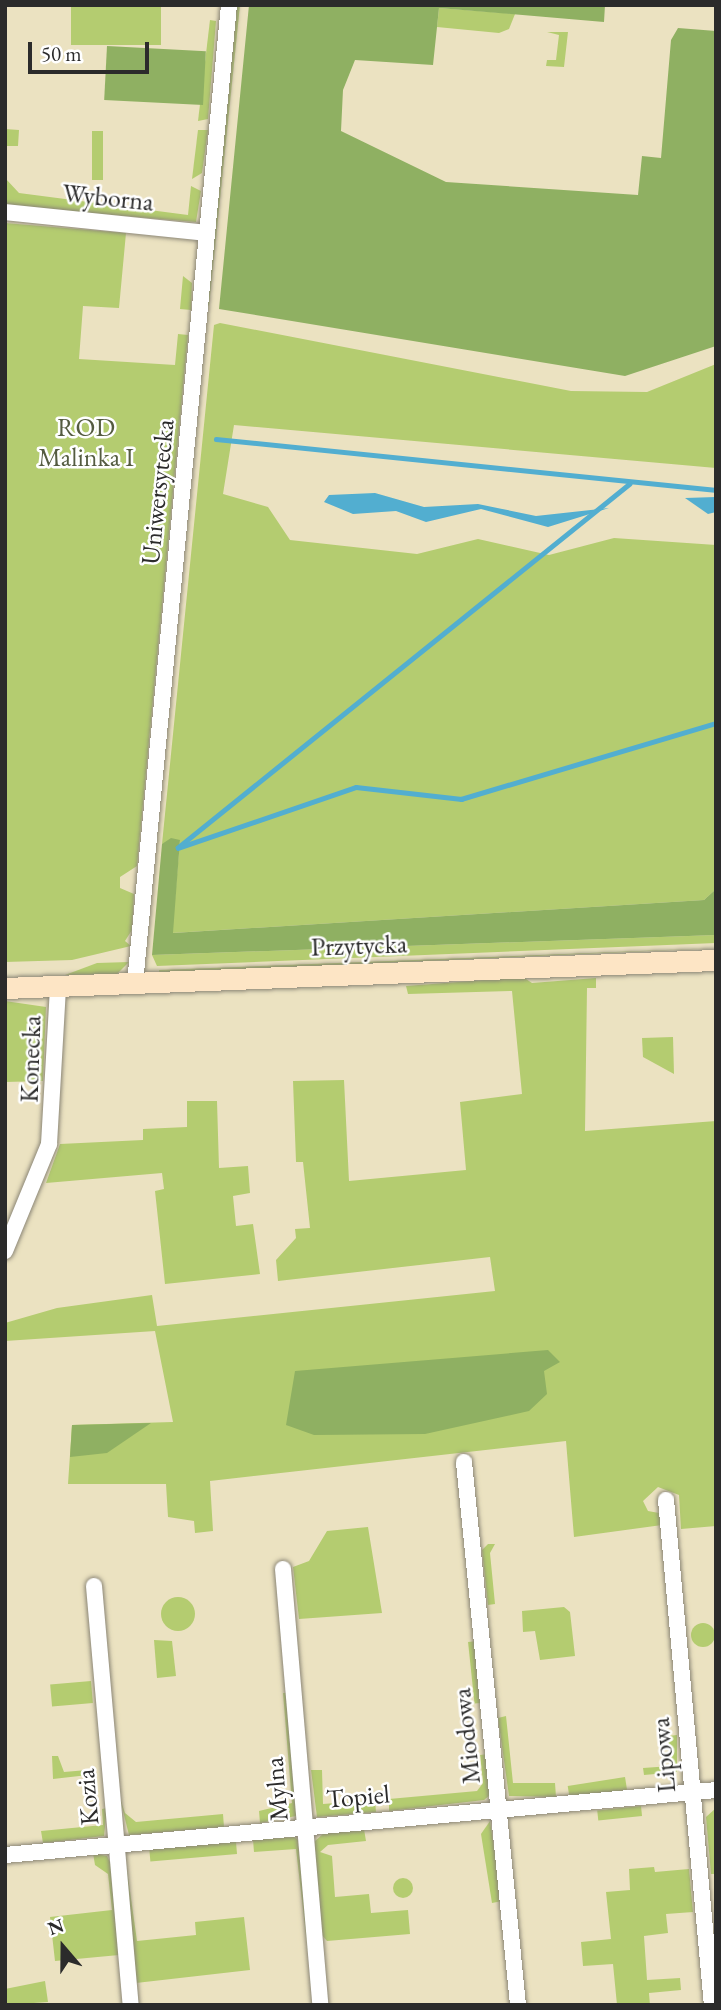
<!DOCTYPE html>
<style>
body{margin:0}
#map{position:relative;width:721px;height:2010px;overflow:hidden;background:#ebe2c1;font-family:"EB Garamond",serif}
div>[style]{position:absolute}
.green>*{inset:0;background:#b4cc70;transform-origin:0 0}
.round{border-radius:50%}
.forest>*{inset:0;background:#8fb062;transform-origin:0 0}
.water>*{inset:0;background:#52aed0}
.stream>*{height:4.5px;margin:-2.25px;padding:0 2.25px;transform-origin:2.25px;border-radius:2.25px;background:#52aed0}
.roads{filter:drop-shadow(0 0 2px #8b8676) drop-shadow(0 0 2px #8b8676)}
.minor>*{height:16px;margin:-8px;padding:0 8px;transform-origin:8px;border-radius:8px;background:#fff}
.secondary>*{height:21px;margin:-10.5px;padding:0 10.5px;transform-origin:10.5px;border-radius:10.5px;background:#fde5c5}
span{translate:-50% -50%;white-space:nowrap;text-align:center;line-height:1.15;-webkit-text-stroke:5px #fff;paint-order:stroke}
.street-label{font-size:26px;color:#2b2b2b}
.park-label{font-size:26px;color:#545b40}
.frame{position:absolute;inset:0;border:7px solid #2b2b2b;pointer-events:none}
.north{position:absolute;left:28px;top:1912px;width:70px;height:70px;-webkit-text-stroke:5px #fff;paint-order:stroke;rotate:340deg;font-size:19px;font-weight:700;line-height:28px;text-align:center;color:#2b2b2b}
.north::after{content:'';display:block;margin:auto;width:24px;height:32px;background:#2b2b2b;clip-path:polygon(50% 0,100% 100%,50% 72%,0 100%)}
.scale{position:absolute;left:28px;top:42px;width:121px;height:32px;box-sizing:border-box;border:4px solid #2b2b2b;border-top:0;padding-left:9px;font-size:21px;line-height:24px;white-space:nowrap;color:#2b2b2b;-webkit-text-stroke:5px #fff;paint-order:stroke}
</style>
<div id="map">
<div class="green">
<i style="left:71px;top:5px;width:90px;height:40px"></i>
<i style="clip-path:polygon(234px 5px,240px 5px,209px 306px,206px 303px)"></i>
<i style="clip-path:polygon(439px 8px,515px 14px,509px 29px,499px 33px,437px 27px)"></i>
<i style="clip-path:polygon(210px 20px,216px 21px,208px 119px,198px 121px)"></i>
<i style="clip-path:polygon(547px 32px,568px 32px,564px 67px,546px 66px,547px 60px,556px 60px,559px 35px)"></i>
<i style="clip-path:polygon(5px 129px,19px 130px,18px 146px,7px 146px,6px 179px,19px 193px,188px 215px,191px 186px,201px 191px,196px 222px,5px 206px)"></i>
<i style="clip-path:polygon(198px 130px,208px 130px,202px 173px,192px 179px)"></i>
<i style="left:92px;top:131px;width:11px;height:49px"></i>
<i style="clip-path:polygon(5px 223px,126px 233px,119px 308px,83px 306px,79px 359px,175px 365px,178px 334px,188px 335px,137px 866px,120px 877px,120px 888px,134px 894px,132px 930px,125px 941px,131px 946px,72px 960px,5px 962px)"></i>
<i style="clip-path:polygon(183px 276px,192px 283px,191px 310px,180px 309px)"></i>
<i style="clip-path:polygon(220px 323px,571px 391px,647px 392px,716px 364px,716px 468px,234px 425px,223px 494px,268px 507px,290px 540px,417px 554px,478px 539px,549px 555px,614px 538px,716px 545px,716px 889px,704px 900px,172px 933px,180px 840px,162px 844px,214px 325px)"></i>
<i style="clip-path:polygon(716px 935px,716px 943px,157px 966px,152px 955px)"></i>
<i style="clip-path:polygon(716px 948px,159px 973px,159px 970px)"></i>
<i style="clip-path:polygon(129px 962px,117px 974px,65px 975px,97px 963px)"></i>
<i style="clip-path:polygon(523px 977px,532px 983px,596px 978px,596px 988px,587px 988px,585px 1131px,716px 1121px,716px 1526px,681px 1529px,679px 1495px,658px 1487px,643px 1501px,648px 1511px,659px 1513px,662px 1525px,574px 1537px,566px 1441px,210px 1481px,213px 1531px,195px 1533px,194px 1521px,168px 1517px,166px 1484px,68px 1484px,72px 1425px,173px 1422px,155px 1331px,5px 1341px,5px 1323px,57px 1308px,152px 1295px,157px 1326px,495px 1291px,490px 1257px,278px 1281px,276px 1260px,296px 1238px,295px 1229px,310px 1228px,303px 1162px,296px 1162px,293px 1081px,344px 1080px,349px 1181px,466px 1170px,460px 1102px,522px 1094px,512px 991px,408px 994px,406px 986px)"></i>
<i style="clip-path:polygon(5px 1001px,46px 1007px,43px 1081px,5px 1082px)"></i>
<i style="clip-path:polygon(673px 1037px,674px 1074px,643px 1057px,642px 1038px)"></i>
<i style="clip-path:polygon(187px 1101px,217px 1101px,219px 1168px,248px 1166px,250px 1193px,233px 1196px,236px 1226px,253px 1224px,260px 1274px,165px 1284px,155px 1191px,164px 1189px,162px 1173px,46px 1183px,60px 1144px,143px 1140px,143px 1129px,187px 1127px)"></i>
<i style="clip-path:polygon(368px 1527px,382px 1613px,299px 1619px,293px 1567px,309px 1561px,327px 1531px)"></i>
<i style="clip-path:polygon(488px 1544px,495px 1544px,490px 1553px,495px 1604px,488px 1605px,482px 1550px)"></i>
<i class="round" style="left:161px;top:1597px;width:34px;height:34px"></i>
<i style="clip-path:polygon(564px 1607px,570px 1612px,575px 1656px,540px 1660px,535px 1631px,523px 1632px,522px 1611px)"></i>
<i class="round" style="left:691px;top:1623px;width:24px;height:24px"></i>
<i style="clip-path:polygon(154px 1640px,172px 1641px,176px 1676px,157px 1678px)"></i>
<i style="left:477px;top:1641px;width:62px;height:9px;rotate:84deg"></i>
<i style="left:91px;top:1681px;width:22px;height:41px;rotate:85deg"></i>
<i style="clip-path:polygon(283px 1693px,289px 1693px,296px 1816px,260px 1823px,259px 1811px,292px 1803px)"></i>
<i style="clip-path:polygon(506px 1716px,513px 1783px,555px 1783px,556px 1797px,509px 1796px,498px 1718px)"></i>
<i style="clip-path:polygon(677px 1735px,677px 1772px,644px 1775px,643px 1768px,671px 1766px,668px 1736px)"></i>
<i style="clip-path:polygon(489px 1754px,490px 1795px,484px 1800px,389px 1811px,389px 1799px,477px 1791px,483px 1783px,480px 1755px)"></i>
<i style="clip-path:polygon(52px 1756px,58px 1756px,64px 1772px,87px 1770px,88px 1775px,53px 1779px)"></i>
<i style="clip-path:polygon(311px 1770px,322px 1770px,323px 1804px,375px 1800px,376px 1812px,317px 1817px)"></i>
<i style="left:625px;top:1777px;width:13px;height:58px;rotate:81deg"></i>
<i style="clip-path:polygon(119px 1795px,125px 1813px,136px 1822px,223px 1814px,224px 1827px,129px 1835px)"></i>
<i style="left:641px;top:1806px;width:10px;height:44px;rotate:84deg"></i>
<i style="clip-path:polygon(107px 1808px,104px 1836px,43px 1843px,41px 1831px,103px 1825px,102px 1809px)"></i>
<i style="clip-path:polygon(716px 1808px,716px 1874px,711px 1874px,706px 1817px)"></i>
<i style="clip-path:polygon(490px 1821px,502px 1901px,492px 1903px,481px 1834px)"></i>
<i style="clip-path:polygon(364px 1829px,366px 1841px,328px 1845px,320px 1852px,332px 1856px,335px 1897px,369px 1894px,371px 1913px,408px 1910px,410px 1934px,327px 1941px,320px 1933px,314px 1842px,324px 1833px)"></i>
<i style="clip-path:polygon(294px 1837px,298px 1840px,313px 1995px,296px 1849px,254px 1852px,253px 1840px)"></i>
<i style="left:236px;top:1842px;width:12px;height:87px;rotate:85deg"></i>
<i style="clip-path:polygon(93px 1853px,107px 1856px,112px 1866px,119px 1955px,55px 1961px,50px 1917px,112px 1910px,108px 1874px,95px 1865px)"></i>
<i style="clip-path:polygon(126px 1863px,137px 1941px,196px 1935px,195px 1922px,244px 1917px,250px 1970px,136px 1983px)"></i>
<i style="clip-path:polygon(654px 1867px,655px 1872px,689px 1869px,693px 1912px,666px 1914px,668px 1933px,644px 1936px,647px 1980px,680px 1978px,681px 1990px,649px 1993px,650px 2005px,617px 2005px,613px 1964px,583px 1966px,581px 1942px,611px 1939px,606px 1892px,630px 1890px,629px 1869px)"></i>
<i class="round" style="left:393px;top:1878px;width:20px;height:20px"></i>
<i style="clip-path:polygon(45px 1981px,48px 2002px,5px 2005px,5px 1989px)"></i>
</div>
<div class="forest">
<i style="clip-path:polygon(249px 5px,605px 5px,604px 22px,439px 8px,433px 65px,355px 60px,343px 90px,341px 131px,446px 182px,638px 195px,642px 156px,661px 158px,671px 40px,678px 28px,716px 31px,716px 346px,625px 376px,219px 309px)"></i>
<i style="left:107px;top:46px;width:99px;height:54px;rotate:3deg"></i>
<i style="clip-path:polygon(171px 838px,180px 840px,173px 933px,704px 900px,716px 889px,716px 935px,152px 955px,162px 844px)"></i>
<i style="clip-path:polygon(548px 1350px,560px 1362px,544px 1371px,547px 1394px,529px 1411px,425px 1434px,314px 1435px,286px 1425px,295px 1371px)"></i>
<i style="clip-path:polygon(151px 1423px,107px 1453px,70px 1457px,72px 1425px)"></i>
</div>
<div class="water">
<i style="clip-path:polygon(375px 493px,424px 507px,478px 504px,536px 516px,609px 508px,548px 527px,481px 509px,426px 522px,396px 511px,353px 514px,324px 502px,329px 495px)"></i>
<i style="clip-path:polygon(716px 497px,716px 512px,708px 514px,685px 498px)"></i>
</div>
<div class="stream">
<i style="left:216px;top:439px;width:503px;rotate:5.82deg"></i>
<i style="left:630px;top:484px;width:580px;rotate:141.16deg"></i>
<i style="left:178px;top:848px;width:188px;rotate:-18.9deg"></i>
<i style="left:356px;top:787px;width:106px;rotate:6.5deg"></i>
<i style="left:461px;top:799px;width:266px;rotate:-16.6deg"></i>
</div>
<div class="roads">
<div class="minor">
<i style="left:5px;top:212px;width:203px;rotate:5.9deg"></i>
<i style="left:135px;top:983px;width:983px;rotate:-84.51deg"></i>
<i style="left:5px;top:1251px;width:116px;rotate:-67.6deg"></i>
<i style="left:49px;top:1144px;width:158px;rotate:-86.7deg"></i>
<i style="left:464px;top:1462px;width:546px;rotate:84.32deg"></i>
<i style="left:666px;top:1500px;width:507px;rotate:84.8deg"></i>
<i style="left:283px;top:1569px;width:438px;rotate:85.1deg"></i>
<i style="left:94px;top:1586px;width:421px;rotate:85deg"></i>
<i style="left:5px;top:1855px;width:714px;rotate:-5.22deg"></i>
</div>
<div class="secondary">
<i style="left:5px;top:988px;width:712px;rotate:-2.26deg"></i>
</div>
</div>
<div class="street-label">
<span style="left:108px;top:198px;rotate:6deg">Wyborna</span>
<span style="left:158px;top:492px;rotate:-84deg">Uniwersytecka</span>
<span style="left:359px;top:946px;rotate:-2deg">Przytycka</span>
<span style="left:31px;top:1059px;rotate:-88deg">Konecka</span>
<span style="left:467px;top:1736px;rotate:-96deg">Miodowa</span>
<span style="left:664px;top:1755px;rotate:-95deg">Lipowa</span>
<span style="left:277px;top:1789px;rotate:-95deg">Mylna</span>
<span style="left:88px;top:1797px;rotate:-95deg">Kozia</span>
<span style="left:358px;top:1797px;rotate:-5deg">Topiel</span>
</div>
<div class="park-label">
<span style="left:86px;top:443px">ROD<br>Malinka I</span>
</div>
<div class="frame"></div>
<div class="north">N</div>
<div class="scale">50 m</div>
</div>
